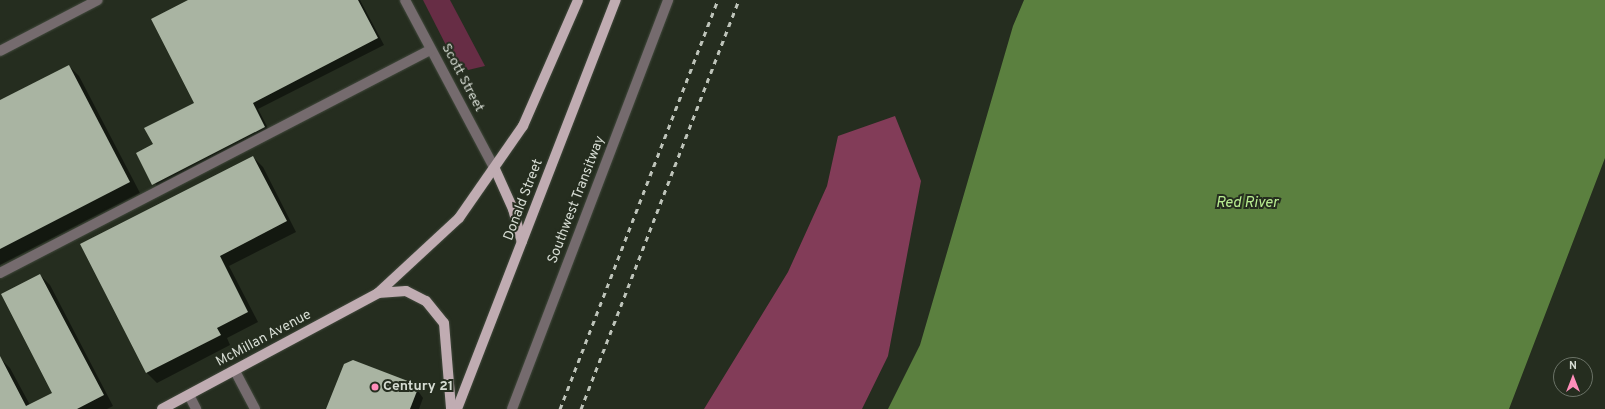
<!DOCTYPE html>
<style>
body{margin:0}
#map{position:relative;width:1605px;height:409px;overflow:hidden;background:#252d1f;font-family:Overpass,sans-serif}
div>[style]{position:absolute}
.green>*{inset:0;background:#672d45}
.forest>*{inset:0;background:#823c58}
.water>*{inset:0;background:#5b803f}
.shadow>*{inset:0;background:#0007}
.building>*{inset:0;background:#a9b4a2}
.roads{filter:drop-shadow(0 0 1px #41493c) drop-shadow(0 0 1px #41493c)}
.minor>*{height:10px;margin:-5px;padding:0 5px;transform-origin:5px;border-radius:5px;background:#756b6e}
.major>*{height:10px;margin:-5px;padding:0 5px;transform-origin:5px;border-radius:5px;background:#c0acb2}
.rail>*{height:3px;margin-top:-1.5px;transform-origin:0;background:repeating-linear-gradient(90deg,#bec4ba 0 5px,transparent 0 10px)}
.dots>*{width:11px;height:11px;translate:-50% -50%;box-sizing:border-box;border:2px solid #252d1f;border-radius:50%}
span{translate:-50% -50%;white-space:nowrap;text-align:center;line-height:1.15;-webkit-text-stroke:4px #252d1f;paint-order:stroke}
.street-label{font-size:14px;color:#d5dbd2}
.poi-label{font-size:14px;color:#d5dbd2;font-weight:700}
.left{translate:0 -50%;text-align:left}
.water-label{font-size:15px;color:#b8ed91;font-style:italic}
.north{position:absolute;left:1553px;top:357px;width:40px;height:40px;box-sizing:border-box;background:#252d1f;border:1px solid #6b7367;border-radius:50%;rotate:0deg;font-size:11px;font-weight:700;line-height:16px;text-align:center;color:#d5dbd2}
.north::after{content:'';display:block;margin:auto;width:14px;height:18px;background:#ff8eba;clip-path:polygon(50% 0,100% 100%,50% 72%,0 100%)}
</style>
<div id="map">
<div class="green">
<i style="clip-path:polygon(423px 0,450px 0,485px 66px,468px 70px,454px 61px)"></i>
</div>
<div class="forest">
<i style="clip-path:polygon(895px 116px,921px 181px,888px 356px,862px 409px,704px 409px,788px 272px,827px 186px,838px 136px)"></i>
</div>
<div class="water">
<i style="clip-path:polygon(1024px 0,1605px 0,1605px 158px,1509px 409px,888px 409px,920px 345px,1013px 26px)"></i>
</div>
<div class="shadow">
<i style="clip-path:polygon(190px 0,360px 0,384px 45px,258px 109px,271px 134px,160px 191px,137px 153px,154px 145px,195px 103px)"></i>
<i style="clip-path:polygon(69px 66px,79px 76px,140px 193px,0 265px,0 102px)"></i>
<i style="clip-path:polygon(253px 157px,263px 167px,296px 232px,229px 266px,258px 322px,227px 338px,230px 345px,157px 383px,146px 372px)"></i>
<i style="clip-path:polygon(40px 275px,50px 285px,113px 406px,107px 409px,0 409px,0 358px,10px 368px,30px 405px,54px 393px)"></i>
<i style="clip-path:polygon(413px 384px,423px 398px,419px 409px,328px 409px)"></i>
</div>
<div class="building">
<i style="clip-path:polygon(188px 0,358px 0,378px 38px,253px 103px,265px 127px,152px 185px,136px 153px,153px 144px,144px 128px,194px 103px,151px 19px)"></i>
<i style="clip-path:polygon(69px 65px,130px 182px,0 249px,0 100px)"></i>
<i style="clip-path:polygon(253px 156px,287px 221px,220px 256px,248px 312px,217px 328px,221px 335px,146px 373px,80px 244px)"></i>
<i style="clip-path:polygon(40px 274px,104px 395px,77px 409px,0 409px,0 356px,26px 406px,52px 393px,1px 294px)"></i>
<i style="clip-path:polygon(353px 360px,413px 383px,417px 391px,410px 409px,326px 409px,344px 364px)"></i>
</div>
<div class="roads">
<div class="minor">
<i style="left:405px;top:0;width:191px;rotate:62deg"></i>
<i style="left:0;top:51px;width:110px;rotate:-27.5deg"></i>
<i style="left:0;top:273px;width:485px;rotate:-27.4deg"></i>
<i style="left:235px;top:371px;width:43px;rotate:62.2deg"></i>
<i style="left:189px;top:395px;width:16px;rotate:63deg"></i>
<i style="left:512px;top:409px;width:438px;rotate:-69.1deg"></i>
</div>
<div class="major">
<i style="left:495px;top:169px;width:44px;rotate:65.8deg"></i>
<i style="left:513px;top:209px;width:34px;rotate:75deg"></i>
<i style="left:378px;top:293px;width:28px;rotate:-4deg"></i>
<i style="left:406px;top:291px;width:22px;rotate:27deg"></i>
<i style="left:426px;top:301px;width:28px;rotate:51deg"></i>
<i style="left:444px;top:323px;width:86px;rotate:85.3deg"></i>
<i style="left:162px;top:409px;width:245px;rotate:-28.2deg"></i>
<i style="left:378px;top:293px;width:110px;rotate:-42.8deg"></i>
<i style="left:459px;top:218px;width:112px;rotate:-55.2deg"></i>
<i style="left:523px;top:126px;width:137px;rotate:-66.4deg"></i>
<i style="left:457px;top:409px;width:439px;rotate:-68.8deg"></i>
</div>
</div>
<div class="rail">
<i style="left:560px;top:409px;width:438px;rotate:-68.9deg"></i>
<i style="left:581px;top:409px;width:438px;rotate:-68.9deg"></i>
</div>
<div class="dots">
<i style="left:375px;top:387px;background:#ff8eba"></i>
</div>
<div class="street-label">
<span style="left:462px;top:78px;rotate:62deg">Scott Street</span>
<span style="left:524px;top:200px;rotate:-69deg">Donald Street</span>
<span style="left:577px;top:200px;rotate:-69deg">Southwest Transitway</span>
<span style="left:264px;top:339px;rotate:-28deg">McMillan Avenue</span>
</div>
<div class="poi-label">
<span class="left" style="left:383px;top:387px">Century 21</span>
</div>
<div class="water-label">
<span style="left:1247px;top:204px">Red River</span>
</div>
<div class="north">N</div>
</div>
